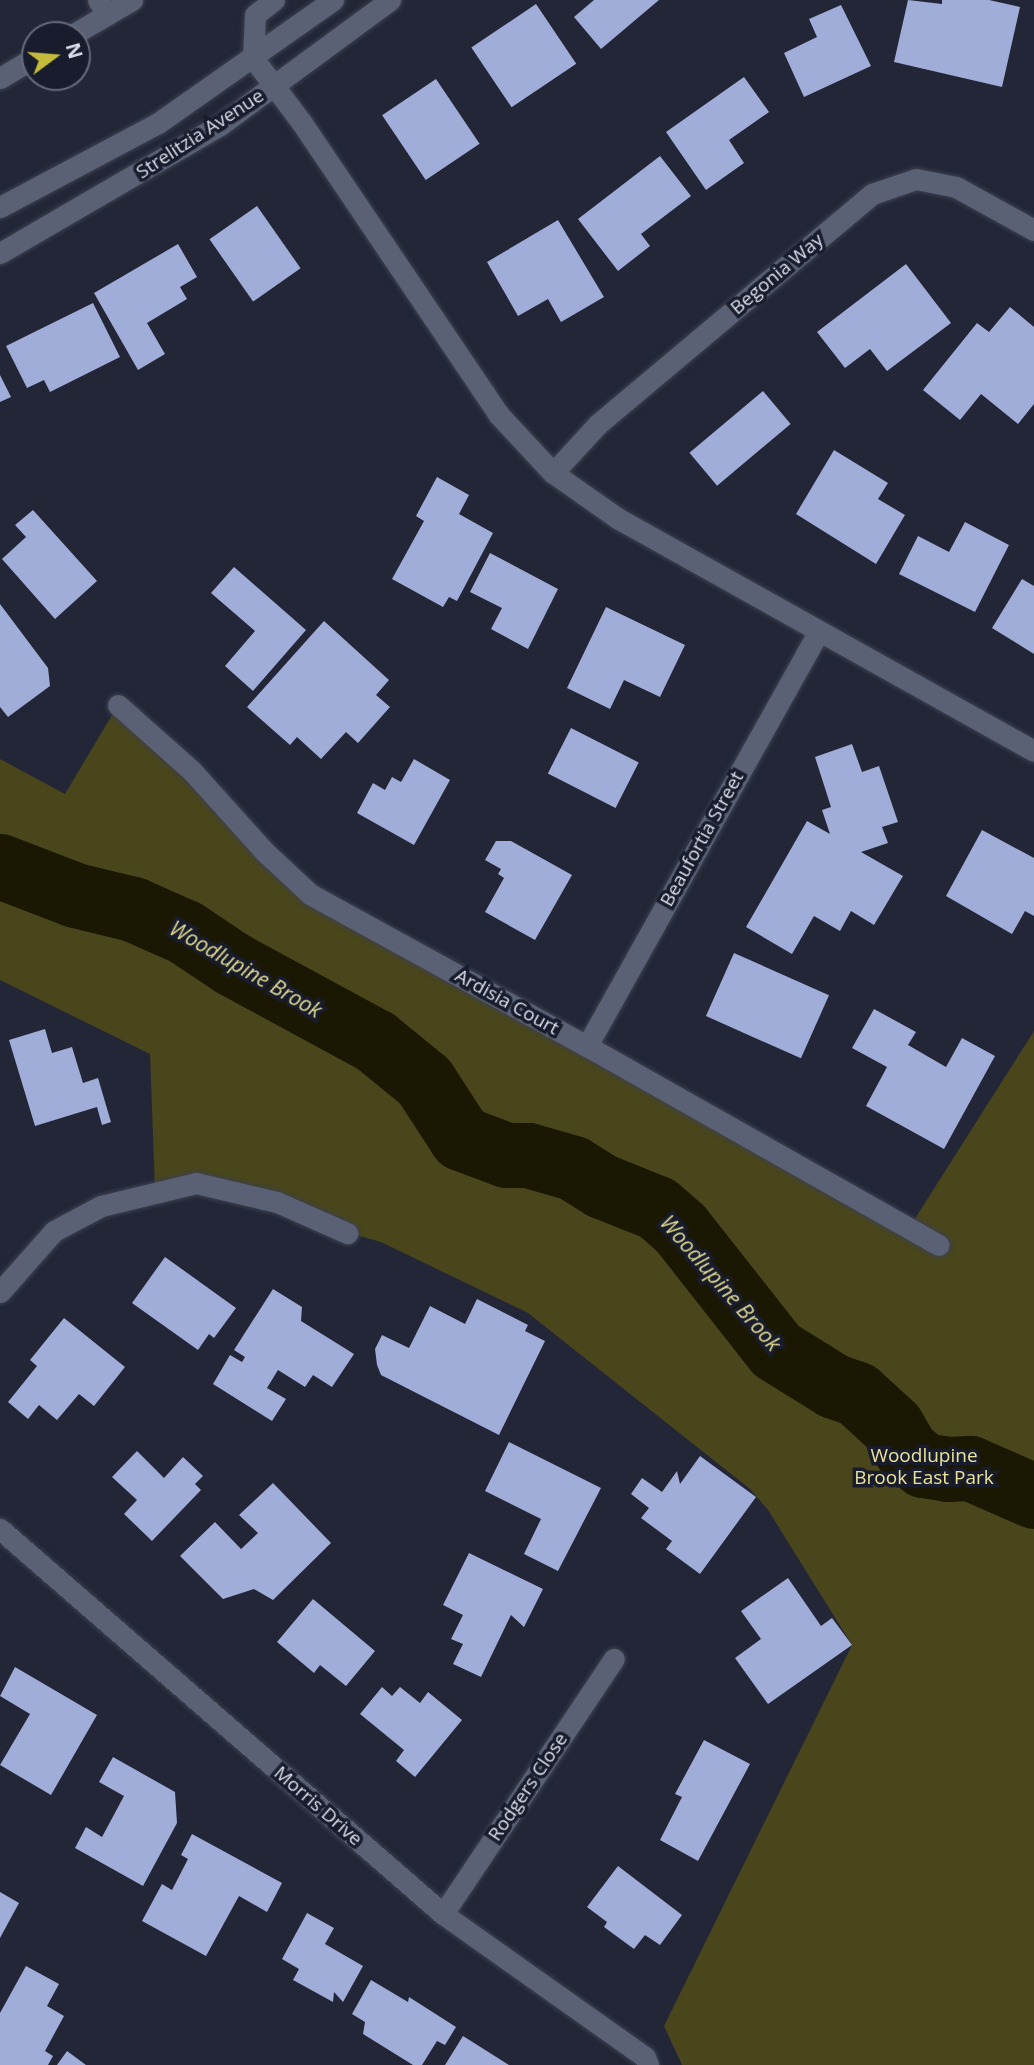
<!DOCTYPE html>
<style>
body{margin:0}
#map{position:relative;width:1034px;height:2065px;overflow:hidden;background:#222637;font-family:"Open Sans",sans-serif}
div>[style]{position:absolute}
.green>*{inset:0;background:#49461b}
.river>*{height:65px;margin:-32.5px;padding:0 32.5px;transform-origin:32.5px;border-radius:32.5px;background:#1a1802}
.building>*{inset:0;background:#a1add9;transform-origin:0 0}
.roads{filter:drop-shadow(0 0 2px #3d414f) drop-shadow(0 0 2px #3d414f)}
.minor>*{height:21px;margin:-10.5px;padding:0 10.5px;transform-origin:10.5px;border-radius:10.5px;background:#5b6175}
span{translate:-50% -50%;white-space:nowrap;text-align:center;line-height:1.15;-webkit-text-stroke:7px #181c2d;paint-order:stroke}
.street-label{font-size:19px;color:#dcdfeb}
.park-label{font-size:19px;color:#e9e398}
.water-label{font-size:21px;color:#dfda8f;font-style:italic}
.north{position:absolute;left:21px;top:21px;width:70px;height:70px;box-sizing:border-box;background:#181c2d;border:2px solid #666a79;border-radius:50%;rotate:74deg;font-size:19px;font-weight:700;line-height:28px;text-align:center;color:#dcdfeb}
.north::after{content:'';display:block;margin:auto;width:24px;height:32px;background:#c6bc3c;clip-path:polygon(50% 0,100% 100%,50% 72%,0 100%)}
</style>
<div id="map">
<div class="green">
<i style="clip-path:polygon(118px 705px,310px 894px,909px 1228px,1034px 1031px,1034px 2065px,682px 2065px,664px 2026px,852px 1645px,768px 1510px,750px 1489px,528px 1313px,381px 1242px,183px 1186px,155px 1191px,150px 1054px,0 980px,0 759px,65px 794px)"></i>
</div>
<div class="river">
<i style="left:0;top:866px;width:80px;rotate:21.1deg"></i>
<i style="left:75px;top:895px;width:60px;rotate:13.6deg"></i>
<i style="left:133px;top:909px;width:57px;rotate:23.9deg"></i>
<i style="left:185px;top:932px;width:58px;rotate:33.7deg"></i>
<i style="left:233px;top:964px;width:162px;rotate:28.5deg"></i>
<i style="left:375px;top:1041px;width:63px;rotate:39.2deg"></i>
<i style="left:424px;top:1081px;width:68px;rotate:57deg"></i>
<i style="left:461px;top:1138px;width:48px;rotate:20.7deg"></i>
<i style="left:506px;top:1155px;width:22px"></i>
<i style="left:528px;top:1155px;width:47px;rotate:16.1deg"></i>
<i style="left:573px;top:1168px;width:34px;rotate:32deg"></i>
<i style="left:602px;top:1186px;width:59px;rotate:21.8deg"></i>
<i style="left:657px;top:1208px;width:30px;rotate:41deg"></i>
<i style="left:680px;top:1228px;width:155px;rotate:51.8deg"></i>
<i style="left:776px;top:1350px;width:68px;rotate:31.8deg"></i>
<i style="left:834px;top:1386px;width:24px;rotate:19deg"></i>
<i style="left:857px;top:1394px;width:47px;rotate:42.4deg"></i>
<i style="left:892px;top:1426px;width:28px;rotate:60deg"></i>
<i style="left:906px;top:1450px;width:23px;rotate:41deg"></i>
<i style="left:923px;top:1465px;width:25px;rotate:9deg"></i>
<i style="left:948px;top:1469px;width:22px;rotate:-3deg"></i>
<i style="left:970px;top:1468px;width:70px;rotate:23.6deg"></i>
</div>
<div class="building">
<i style="clip-path:polygon(594px 0,659px 0,601px 49px,574px 17px)"></i>
<i style="clip-path:polygon(908px 0,942px 4px,942px 0,989px 0,1020px 7px,1002px 87px,894px 62px)"></i>
<i style="left:536px;top:4px;width:72px;height:78px;rotate:56deg"></i>
<i style="clip-path:polygon(841px 5px,871px 66px,804px 97px,784px 53px,817px 37px,809px 19px)"></i>
<i style="clip-path:polygon(744px 77px,769px 112px,729px 140px,744px 163px,706px 190px,666px 132px)"></i>
<i style="left:436px;top:79px;width:78px;height:65px;rotate:56deg"></i>
<i style="clip-path:polygon(660px 156px,691px 196px,641px 234px,650px 246px,618px 271px,578px 219px)"></i>
<i style="left:257px;top:206px;width:76px;height:58px;rotate:55deg"></i>
<i style="clip-path:polygon(558px 220px,604px 297px,561px 322px,548px 299px,518px 316px,487px 262px)"></i>
<i style="clip-path:polygon(178px 244px,197px 277px,180px 287px,187px 299px,147px 323px,165px 354px,138px 370px,94px 293px)"></i>
<i style="clip-path:polygon(906px 264px,951px 323px,887px 371px,870px 349px,845px 368px,817px 332px)"></i>
<i style="clip-path:polygon(93px 303px,120px 357px,50px 392px,44px 380px,27px 388px,6px 346px)"></i>
<i style="clip-path:polygon(1010px 307px,1034px 327px,1034px 404px,1018px 424px,981px 394px,960px 420px,923px 390px,977px 323px,989px 332px)"></i>
<i style="clip-path:polygon(0 375px,11px 397px,0 402px)"></i>
<i style="left:763px;top:391px;width:43px;height:96px;rotate:50deg"></i>
<i style="clip-path:polygon(834px 450px,888px 483px,878px 499px,905px 515px,876px 564px,796px 514px)"></i>
<i style="clip-path:polygon(437px 477px,469px 495px,459px 514px,493px 533px,457px 601px,449px 597px,443px 607px,392px 579px,424px 521px,416px 516px)"></i>
<i style="clip-path:polygon(33px 510px,97px 581px,55px 619px,2px 559px,26px 537px,15px 525px)"></i>
<i style="clip-path:polygon(965px 522px,1009px 545px,975px 612px,899px 574px,918px 536px,949px 552px)"></i>
<i style="clip-path:polygon(490px 553px,558px 589px,528px 649px,491px 629px,502px 608px,470px 592px)"></i>
<i style="clip-path:polygon(234px 567px,306px 630px,253px 691px,225px 666px,255px 631px,211px 593px)"></i>
<i style="clip-path:polygon(1022px 579px,1034px 586px,1034px 654px,992px 628px)"></i>
<i style="clip-path:polygon(0 604px,48px 668px,50px 686px,8px 717px,0 707px)"></i>
<i style="clip-path:polygon(606px 607px,685px 645px,660px 697px,624px 680px,610px 709px,567px 688px)"></i>
<i style="clip-path:polygon(324px 621px,389px 680px,376px 695px,390px 707px,358px 743px,346px 732px,321px 759px,297px 737px,290px 745px,247px 707px)"></i>
<i style="left:571px;top:728px;width:76px;height:51px;rotate:27deg"></i>
<i style="clip-path:polygon(852px 744px,862px 772px,879px 766px,898px 822px,882px 827px,888px 843px,861px 852px,903px 876px,874px 925px,851px 911px,840px 931px,814px 916px,792px 954px,746px 927px,807px 821px,830px 834px,822px 810px,831px 807px,815px 757px)"></i>
<i style="clip-path:polygon(414px 759px,450px 780px,414px 845px,357px 813px,373px 783px,385px 790px,392px 777px,401px 782px)"></i>
<i style="clip-path:polygon(982px 830px,1034px 858px,1034px 916px,1025px 911px,1012px 934px,946px 896px)"></i>
<i style="clip-path:polygon(496px 841px,511px 841px,572px 875px,535px 940px,485px 912px,504px 878px,498px 874px,501px 869px,485px 860px)"></i>
<i style="left:734px;top:953px;width:104px;height:69px;rotate:24deg"></i>
<i style="clip-path:polygon(874px 1009px,916px 1032px,908px 1045px,946px 1067px,962px 1038px,995px 1056px,944px 1149px,866px 1106px,887px 1067px,852px 1048px)"></i>
<i style="clip-path:polygon(45px 1029px,52px 1053px,72px 1047px,83px 1083px,98px 1078px,111px 1122px,102px 1125px,97px 1107px,35px 1126px,9px 1040px)"></i>
<i style="clip-path:polygon(165px 1257px,236px 1308px,214px 1338px,209px 1334px,198px 1350px,132px 1303px)"></i>
<i style="clip-path:polygon(273px 1289px,302px 1307px,301px 1321px,354px 1354px,332px 1387px,313px 1375px,305px 1387px,278px 1370px,267px 1388px,286px 1399px,272px 1421px,213px 1384px,230px 1355px,242px 1362px,245px 1357px,234px 1350px)"></i>
<i style="clip-path:polygon(477px 1299px,528px 1325px,525px 1331px,545px 1341px,499px 1435px,381px 1375px,377px 1365px,375px 1349px,382px 1335px,409px 1348px,430px 1306px,465px 1324px)"></i>
<i style="clip-path:polygon(64px 1318px,125px 1367px,94px 1406px,79px 1394px,57px 1420px,39px 1405px,28px 1419px,8px 1402px,37px 1366px,30px 1360px)"></i>
<i style="clip-path:polygon(509px 1442px,601px 1488px,558px 1571px,524px 1554px,541px 1519px,485px 1491px)"></i>
<i style="clip-path:polygon(137px 1451px,164px 1478px,183px 1457px,203px 1476px,195px 1484px,201px 1490px,152px 1541px,124px 1514px,137px 1500px,112px 1477px)"></i>
<i style="clip-path:polygon(700px 1456px,756px 1497px,700px 1574px,666px 1549px,672px 1541px,641px 1518px,649px 1508px,631px 1494px,642px 1478px,662px 1492px,677px 1471px,680px 1484px)"></i>
<i style="clip-path:polygon(273px 1483px,331px 1543px,273px 1600px,254px 1589px,223px 1599px,180px 1556px,215px 1522px,241px 1549px,258px 1533px,239px 1515px)"></i>
<i style="clip-path:polygon(469px 1553px,543px 1589px,524px 1627px,511px 1615px,481px 1677px,453px 1664px,463px 1644px,451px 1639px,463px 1615px,443px 1605px)"></i>
<i style="clip-path:polygon(788px 1578px,821px 1626px,832px 1618px,852px 1645px,768px 1704px,735px 1658px,761px 1639px,741px 1611px)"></i>
<i style="clip-path:polygon(313px 1599px,375px 1651px,346px 1686px,320px 1665px,314px 1673px,277px 1642px)"></i>
<i style="clip-path:polygon(15px 1667px,97px 1715px,51px 1795px,0 1765px,30px 1714px,0 1696px)"></i>
<i style="clip-path:polygon(382px 1687px,392px 1696px,400px 1687px,420px 1703px,428px 1692px,462px 1720px,415px 1777px,396px 1761px,404px 1750px,360px 1714px)"></i>
<i style="clip-path:polygon(704px 1740px,750px 1764px,698px 1861px,660px 1840px,682px 1797px,675px 1794px)"></i>
<i style="clip-path:polygon(113px 1757px,175px 1792px,177px 1823px,143px 1886px,75px 1848px,86px 1827px,102px 1837px,124px 1796px,99px 1782px)"></i>
<i style="clip-path:polygon(192px 1834px,282px 1883px,267px 1912px,239px 1896px,206px 1956px,142px 1921px,162px 1884px,172px 1890px,188px 1859px,181px 1855px)"></i>
<i style="clip-path:polygon(618px 1866px,682px 1915px,660px 1945px,645px 1935px,634px 1949px,604px 1927px,607px 1922px,587px 1907px)"></i>
<i style="clip-path:polygon(0 1892px,19px 1903px,0 1938px)"></i>
<i style="clip-path:polygon(307px 1913px,334px 1928px,325px 1944px,363px 1966px,343px 2002px,334px 1992px,333px 2002px,293px 1980px,299px 1969px,282px 1959px)"></i>
<i style="clip-path:polygon(26px 1966px,59px 1984px,47px 2006px,64px 2016px,45px 2051px,53px 2056px,48px 2065px,0 2065px,0 2013px)"></i>
<i style="clip-path:polygon(371px 1980px,408px 2002px,409px 1997px,456px 2027px,445px 2045px,437px 2041px,422px 2065px,413px 2065px,363px 2034px,365px 2022px,352px 2014px)"></i>
<i style="clip-path:polygon(463px 2036px,509px 2065px,445px 2065px)"></i>
<i style="clip-path:polygon(67px 2051px,86px 2065px,57px 2065px)"></i>
</div>
<div class="roads">
<div class="minor">
<i style="left:274px;top:0;width:24px;rotate:142deg"></i>
<i style="left:255px;top:15px;width:43px;rotate:92.7deg"></i>
<i style="left:253px;top:58px;width:81px;rotate:53deg"></i>
<i style="left:302px;top:123px;width:351px;rotate:56deg"></i>
<i style="left:498px;top:414px;width:81px;rotate:47deg"></i>
<i style="left:553px;top:473px;width:80px;rotate:34.9deg"></i>
<i style="left:619px;top:519px;width:475px;rotate:29.2deg"></i>
<i style="left:108px;top:14px;width:28px;rotate:-30deg"></i>
<i style="left:72px;top:35px;width:42px;rotate:-30.3deg"></i>
<i style="left:108px;top:14px;width:17px;rotate:-126deg"></i>
<i style="left:0;top:78px;width:41px;rotate:-31deg"></i>
<i style="left:0;top:207px;width:179px;rotate:-28deg"></i>
<i style="left:158px;top:123px;width:214px;rotate:-35.1deg"></i>
<i style="left:0;top:253px;width:255px;rotate:-30.2deg"></i>
<i style="left:220px;top:125px;width:211px;rotate:-36.3deg"></i>
<i style="left:553px;top:473px;width:67px;rotate:-47.4deg"></i>
<i style="left:598px;top:424px;width:358px;rotate:-40deg"></i>
<i style="left:872px;top:194px;width:46px;rotate:-18.8deg"></i>
<i style="left:916px;top:179px;width:41px;rotate:11.3deg"></i>
<i style="left:956px;top:187px;width:89px;rotate:28.9deg"></i>
<i style="left:118px;top:705px;width:99px;rotate:41.7deg"></i>
<i style="left:192px;top:771px;width:109px;rotate:48deg"></i>
<i style="left:265px;top:852px;width:62px;rotate:43deg"></i>
<i style="left:310px;top:894px;width:316px;rotate:28.8deg"></i>
<i style="left:587px;top:1046px;width:404px;rotate:29.5deg"></i>
<i style="left:587px;top:1046px;width:474px;rotate:-60.8deg"></i>
<i style="left:0;top:1292px;width:81px;rotate:-48.5deg"></i>
<i style="left:54px;top:1231px;width:53px;rotate:-28deg"></i>
<i style="left:101px;top:1206px;width:98px;rotate:-13.6deg"></i>
<i style="left:196px;top:1183px;width:83px;rotate:13.2deg"></i>
<i style="left:277px;top:1202px;width:77px;rotate:23.9deg"></i>
<i style="left:0;top:1529px;width:587px;rotate:40.99deg"></i>
<i style="left:443px;top:1914px;width:247px;rotate:35.3deg"></i>
<i style="left:645px;top:2057px;width:9px;rotate:69deg"></i>
<i style="left:443px;top:1914px;width:307px;rotate:-56.2deg"></i>
</div>
</div>
<div class="street-label">
<span style="left:200px;top:134px;rotate:-33deg">Strelitzia Avenue</span>
<span style="left:777px;top:274px;rotate:-40deg">Begonia Way</span>
<span style="left:702px;top:839px;rotate:-61deg">Beaufortia Street</span>
<span style="left:507px;top:1002px;rotate:29deg">Ardisia Court</span>
<span style="left:528px;top:1787px;rotate:-56deg">Rodgers Close</span>
<span style="left:318px;top:1806px;rotate:41deg">Morris Drive</span>
</div>
<div class="park-label">
<span style="left:924px;top:1467px">Woodlupine<br>Brook East Park</span>
</div>
<div class="water-label">
<span style="left:246px;top:969px;rotate:30deg">Woodlupine Brook</span>
<span style="left:721px;top:1283px;rotate:49deg">Woodlupine Brook</span>
</div>
<div class="north">N</div>
</div>
